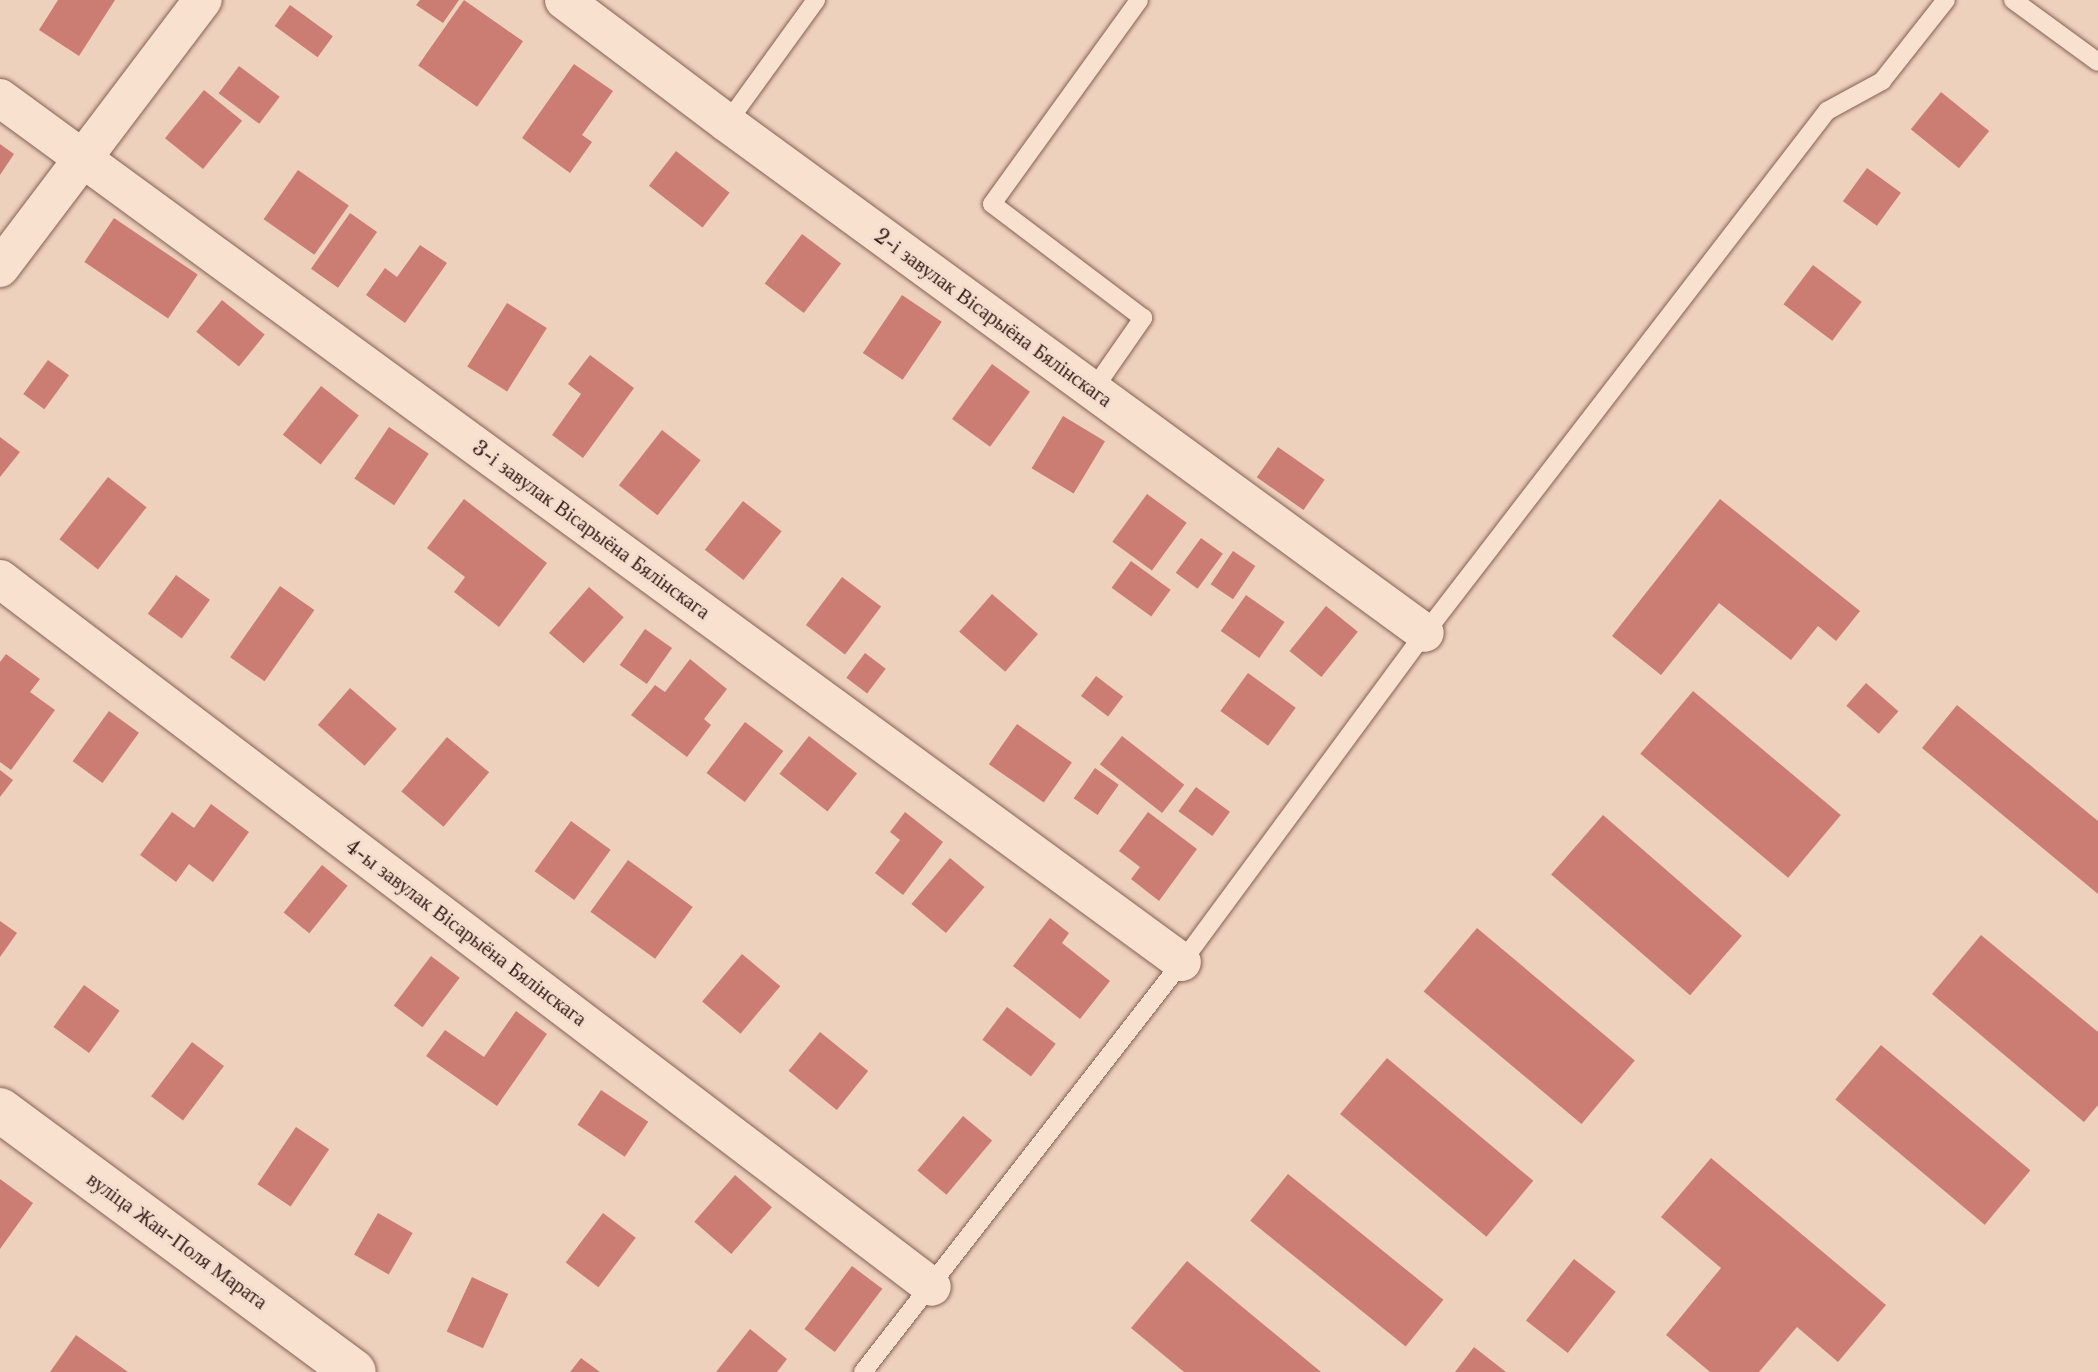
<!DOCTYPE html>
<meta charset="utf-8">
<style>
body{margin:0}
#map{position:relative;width:2098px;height:1372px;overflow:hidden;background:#eed1bd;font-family:"Libre Baskerville",serif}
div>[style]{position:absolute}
.building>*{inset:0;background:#cc7d73;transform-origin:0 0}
.roads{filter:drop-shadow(0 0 2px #866156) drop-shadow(0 0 2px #866156)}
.service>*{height:18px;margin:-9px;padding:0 9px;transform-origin:9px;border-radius:9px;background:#f9e1d0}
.minor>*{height:38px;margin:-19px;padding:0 19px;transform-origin:19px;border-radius:19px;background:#f9e1d0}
.tertiary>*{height:44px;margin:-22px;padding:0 22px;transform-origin:22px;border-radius:22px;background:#f9e1d0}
span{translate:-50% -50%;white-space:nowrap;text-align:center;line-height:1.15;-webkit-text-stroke:6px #f5ddcd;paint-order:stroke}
.street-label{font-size:20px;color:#35201b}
</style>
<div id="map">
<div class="building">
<i style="clip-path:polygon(58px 0,115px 0,79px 56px,39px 30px)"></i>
<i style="clip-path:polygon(420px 0,459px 0,443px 23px,416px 5px)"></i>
<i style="left:464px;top:0;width:72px;height:80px;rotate:35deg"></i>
<i style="left:290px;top:5px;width:53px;height:26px;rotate:36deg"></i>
<i style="clip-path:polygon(574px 64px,613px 91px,582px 135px,592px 142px,570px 173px,522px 138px)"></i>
<i style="left:239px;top:66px;width:51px;height:34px;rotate:37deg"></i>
<i style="left:204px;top:90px;width:49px;height:62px;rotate:39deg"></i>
<i style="left:1941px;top:92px;width:62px;height:48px;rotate:39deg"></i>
<i style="clip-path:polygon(0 144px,14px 154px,0 175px)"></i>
<i style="left:676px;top:151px;width:68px;height:44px;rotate:38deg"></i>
<i style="left:1867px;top:168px;width:42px;height:41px;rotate:36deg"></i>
<i style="left:298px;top:170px;width:62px;height:60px;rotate:35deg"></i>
<i style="left:350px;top:213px;width:33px;height:68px;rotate:35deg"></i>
<i style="left:114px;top:218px;width:101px;height:53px;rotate:34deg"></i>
<i style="left:802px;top:234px;width:49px;height:62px;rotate:37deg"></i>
<i style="clip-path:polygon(420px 245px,447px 263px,405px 323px,366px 295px,385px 268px,397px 277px)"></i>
<i style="left:1813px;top:265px;width:61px;height:49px;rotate:37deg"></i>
<i style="left:902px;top:295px;width:48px;height:70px;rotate:34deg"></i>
<i style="left:222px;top:300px;width:55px;height:41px;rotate:39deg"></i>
<i style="left:507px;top:303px;width:47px;height:75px;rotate:32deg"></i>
<i style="clip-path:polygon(590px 355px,634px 388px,583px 458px,552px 435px,581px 394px,568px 384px)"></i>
<i style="left:48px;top:360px;width:26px;height:42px;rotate:36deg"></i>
<i style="left:992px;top:364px;width:47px;height:68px;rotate:36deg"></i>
<i style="left:321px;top:386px;width:48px;height:62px;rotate:38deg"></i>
<i style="left:1063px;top:416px;width:49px;height:61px;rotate:31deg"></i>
<i style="left:389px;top:427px;width:48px;height:62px;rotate:34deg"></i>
<i style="left:662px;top:430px;width:49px;height:70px;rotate:38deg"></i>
<i style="clip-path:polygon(0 437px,20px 452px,0 477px)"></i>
<i style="left:1278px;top:447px;width:57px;height:37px;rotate:35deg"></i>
<i style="left:108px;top:477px;width:49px;height:79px;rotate:38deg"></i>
<i style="left:1147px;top:494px;width:49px;height:59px;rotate:36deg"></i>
<i style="clip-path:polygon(464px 499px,547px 563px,499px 627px,454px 592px,465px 577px,427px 548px)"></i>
<i style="clip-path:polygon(1720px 499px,1860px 611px,1836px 641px,1818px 626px,1791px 660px,1719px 603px,1661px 675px,1612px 636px)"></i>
<i style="left:743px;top:501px;width:49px;height:62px;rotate:38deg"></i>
<i style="left:1201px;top:538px;width:27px;height:43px;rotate:36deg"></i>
<i style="left:1233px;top:551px;width:27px;height:40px;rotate:34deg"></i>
<i style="left:1131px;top:561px;width:49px;height:33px;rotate:36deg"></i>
<i style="left:176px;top:575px;width:42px;height:48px;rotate:36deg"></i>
<i style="left:842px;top:577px;width:49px;height:60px;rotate:37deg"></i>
<i style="left:280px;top:586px;width:42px;height:87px;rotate:35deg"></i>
<i style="left:589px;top:587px;width:46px;height:61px;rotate:41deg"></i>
<i style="left:992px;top:594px;width:61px;height:50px;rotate:41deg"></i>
<i style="left:1246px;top:595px;width:47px;height:44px;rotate:35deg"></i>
<i style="left:1326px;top:606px;width:41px;height:58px;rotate:39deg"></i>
<i style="left:645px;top:629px;width:33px;height:44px;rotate:35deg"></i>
<i style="left:865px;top:653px;width:26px;height:31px;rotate:37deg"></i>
<i style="clip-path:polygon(6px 654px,40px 679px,30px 692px,55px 710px,11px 770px,0 762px,0 662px)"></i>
<i style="clip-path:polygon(690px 659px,727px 689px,704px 719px,711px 725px,687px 757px,631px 715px,655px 685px,665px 692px)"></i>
<i style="left:1248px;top:673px;width:59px;height:47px;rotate:36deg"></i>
<i style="left:1096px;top:676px;width:34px;height:25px;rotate:37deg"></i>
<i style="left:1866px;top:683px;width:43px;height:30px;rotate:41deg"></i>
<i style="left:350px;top:688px;width:62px;height:49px;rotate:41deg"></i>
<i style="left:1693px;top:691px;width:193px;height:82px;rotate:40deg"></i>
<i style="clip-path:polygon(1957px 705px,2098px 821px,2098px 894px,1922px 748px)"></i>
<i style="left:109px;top:711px;width:37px;height:62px;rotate:36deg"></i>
<i style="left:745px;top:722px;width:48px;height:64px;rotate:37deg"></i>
<i style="left:1017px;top:724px;width:67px;height:49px;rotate:35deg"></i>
<i style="left:809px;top:736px;width:61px;height:48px;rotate:38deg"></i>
<i style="left:1122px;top:736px;width:79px;height:36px;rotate:38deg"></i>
<i style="left:447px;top:737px;width:55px;height:71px;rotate:40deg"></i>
<i style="left:1095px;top:768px;width:29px;height:37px;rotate:35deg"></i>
<i style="clip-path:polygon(0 770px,13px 780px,0 797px)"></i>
<i style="left:1196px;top:787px;width:42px;height:30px;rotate:36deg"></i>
<i style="clip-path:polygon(211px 804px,249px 832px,213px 882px,189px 864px,176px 882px,140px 855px,172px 812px,194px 828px)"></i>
<i style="clip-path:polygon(905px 812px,943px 842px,903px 895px,875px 873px,900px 840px,890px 832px)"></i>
<i style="clip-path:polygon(1148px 812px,1197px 849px,1159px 901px,1131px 879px,1140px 867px,1119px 851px)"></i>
<i style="left:1603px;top:815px;width:184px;height:79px;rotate:41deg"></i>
<i style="left:571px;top:821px;width:49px;height:62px;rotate:36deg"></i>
<i style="left:950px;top:858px;width:45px;height:60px;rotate:40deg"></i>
<i style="left:628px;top:860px;width:80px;height:64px;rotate:36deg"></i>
<i style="left:322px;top:865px;width:33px;height:61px;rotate:39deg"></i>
<i style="clip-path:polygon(1050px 918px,1069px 933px,1062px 943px,1110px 981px,1080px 1019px,1013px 966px)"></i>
<i style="clip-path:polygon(0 921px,17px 933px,0 957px)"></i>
<i style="left:1477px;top:928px;width:206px;height:83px;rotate:40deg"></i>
<i style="clip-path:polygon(1981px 935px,2098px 1032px,2098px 1105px,2084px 1122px,1932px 994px)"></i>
<i style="left:742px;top:954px;width:50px;height:62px;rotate:40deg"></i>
<i style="left:431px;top:956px;width:36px;height:62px;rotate:37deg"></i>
<i style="left:84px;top:985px;width:44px;height:52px;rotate:36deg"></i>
<i style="left:1007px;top:1007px;width:61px;height:41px;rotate:37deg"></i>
<i style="clip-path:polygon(516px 1011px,547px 1034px,497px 1106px,426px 1056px,445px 1030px,484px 1057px)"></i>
<i style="left:820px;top:1032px;width:62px;height:50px;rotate:39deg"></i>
<i style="left:192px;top:1042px;width:40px;height:68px;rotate:37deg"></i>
<i style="left:1881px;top:1045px;width:195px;height:71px;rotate:40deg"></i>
<i style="left:1387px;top:1058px;width:191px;height:73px;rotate:40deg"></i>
<i style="left:601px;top:1090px;width:57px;height:42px;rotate:34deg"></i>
<i style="left:963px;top:1116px;width:38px;height:71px;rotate:40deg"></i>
<i style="left:296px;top:1127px;width:40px;height:69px;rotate:34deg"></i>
<i style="clip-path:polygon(1711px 1158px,1886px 1305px,1838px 1362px,1797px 1327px,1759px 1372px,1710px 1372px,1666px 1335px,1721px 1268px,1661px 1217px)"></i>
<i style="left:1288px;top:1174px;width:200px;height:60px;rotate:39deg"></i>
<i style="left:735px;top:1175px;width:49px;height:62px;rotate:41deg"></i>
<i style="clip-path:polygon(0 1179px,33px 1203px,0 1249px)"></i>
<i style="left:378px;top:1213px;width:40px;height:48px;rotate:30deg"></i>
<i style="left:603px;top:1213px;width:41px;height:62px;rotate:37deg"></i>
<i style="left:1574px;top:1259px;width:53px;height:78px;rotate:38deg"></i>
<i style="clip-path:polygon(1187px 1261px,1321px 1372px,1184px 1372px,1131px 1328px)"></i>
<i style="left:852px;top:1266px;width:38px;height:79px;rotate:37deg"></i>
<i style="left:472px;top:1277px;width:40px;height:60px;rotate:25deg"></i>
<i style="clip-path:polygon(750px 1329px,787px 1359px,777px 1372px,716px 1372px)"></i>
<i style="clip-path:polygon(76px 1335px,128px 1372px,50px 1372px)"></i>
<i style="clip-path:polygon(1474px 1347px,1506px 1372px,1455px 1372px)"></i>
<i style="clip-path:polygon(581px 1358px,600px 1372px,570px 1372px)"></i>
</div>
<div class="roads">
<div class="service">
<i style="left:2013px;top:0;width:105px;rotate:36.1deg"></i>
<i style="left:727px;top:123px;width:152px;rotate:-54.1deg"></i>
<i style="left:1093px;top:390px;width:88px;rotate:-55.2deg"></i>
<i style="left:1143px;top:318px;width:189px;rotate:-142.9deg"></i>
<i style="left:992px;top:204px;width:251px;rotate:-54.2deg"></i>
<i style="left:863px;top:1372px;width:519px;rotate:-52.12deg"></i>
<i style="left:1182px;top:962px;width:409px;rotate:-53.6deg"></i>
<i style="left:1425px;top:633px;width:659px;rotate:-52.4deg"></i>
<i style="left:1827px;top:111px;width:63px;rotate:-28.6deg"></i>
<i style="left:1882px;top:81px;width:103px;rotate:-51.7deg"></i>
</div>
<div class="minor">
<i style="left:564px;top:0;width:204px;rotate:37deg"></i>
<i style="left:727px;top:123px;width:864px;rotate:36.15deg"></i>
<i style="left:0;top:98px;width:1464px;rotate:36.17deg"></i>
<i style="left:0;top:268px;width:336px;rotate:-52.9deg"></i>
<i style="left:0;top:579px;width:1170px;rotate:37.22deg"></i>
</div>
<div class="tertiary">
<i style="left:0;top:1110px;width:440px;rotate:36.5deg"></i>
</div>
</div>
<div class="street-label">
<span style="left:993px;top:318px;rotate:36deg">2-і завулак Вісарыёна Бялінскага</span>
<span style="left:591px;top:530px;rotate:36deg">3-і завулак Вісарыёна Бялінскага</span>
<span style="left:466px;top:933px;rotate:37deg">4-ы завулак Вісарыёна Бялінскага</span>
<span style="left:177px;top:1241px;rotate:36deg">вуліца Жан-Поля Марата</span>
</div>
</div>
